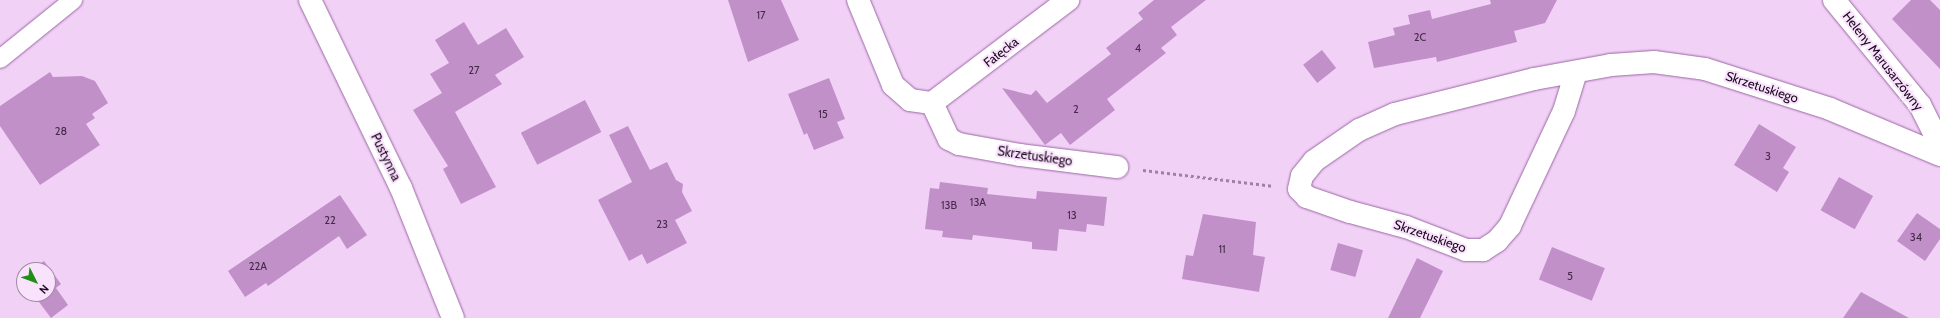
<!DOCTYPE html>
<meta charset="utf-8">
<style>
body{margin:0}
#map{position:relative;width:1940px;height:318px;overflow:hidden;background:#f2d1f7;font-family:Cabin,sans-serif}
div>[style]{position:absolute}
.building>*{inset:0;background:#c290c9;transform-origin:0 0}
.path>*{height:2.5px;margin-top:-1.25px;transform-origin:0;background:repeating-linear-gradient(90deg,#9d82a2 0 3px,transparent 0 6px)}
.roads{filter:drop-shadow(0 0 1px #9a68a2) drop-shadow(0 0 1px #9a68a2)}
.service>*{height:18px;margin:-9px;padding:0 9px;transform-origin:9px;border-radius:9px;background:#fff}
.minor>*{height:22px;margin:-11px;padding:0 11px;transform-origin:11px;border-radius:11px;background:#fff}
span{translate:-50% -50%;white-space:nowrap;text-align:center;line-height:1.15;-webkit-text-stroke:4px #f9e3fc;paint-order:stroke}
.number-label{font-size:11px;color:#452a49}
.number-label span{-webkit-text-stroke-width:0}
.street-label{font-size:13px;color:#1b081e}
.north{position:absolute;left:16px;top:262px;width:40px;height:40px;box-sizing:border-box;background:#f9e3fc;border:1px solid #a08ba3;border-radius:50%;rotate:132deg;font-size:11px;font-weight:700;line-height:16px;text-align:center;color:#1b081e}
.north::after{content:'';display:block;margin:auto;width:14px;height:18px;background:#1e8e14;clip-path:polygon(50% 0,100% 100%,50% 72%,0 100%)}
</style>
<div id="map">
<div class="building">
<i style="clip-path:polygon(728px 0,781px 0,799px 40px,748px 62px)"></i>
<i style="clip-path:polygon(1154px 0,1206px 0,1171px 27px,1177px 35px,1161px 48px,1166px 53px,1107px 99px,1115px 110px,1070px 145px,1061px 133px,1045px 145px,1002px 88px,1031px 95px,1036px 90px,1047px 103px,1111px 54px,1106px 48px,1143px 19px,1138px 13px)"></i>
<i style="clip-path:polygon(1490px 0,1557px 0,1545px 23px,1514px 31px,1517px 42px,1437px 62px,1436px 57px,1374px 68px,1368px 42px,1395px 35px,1393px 28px,1410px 24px,1408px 15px,1430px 10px,1432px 19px,1491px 4px)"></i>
<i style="clip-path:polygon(1911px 0,1930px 0,1940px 10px,1940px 69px,1892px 19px)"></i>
<i style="clip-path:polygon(464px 22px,478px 45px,506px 28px,524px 57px,495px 75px,502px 84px,455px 112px,496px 187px,461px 204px,443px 169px,448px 166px,413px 110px,442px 93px,430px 74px,449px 63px,435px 40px)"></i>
<i style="left:1322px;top:50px;width:23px;height:24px;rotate:52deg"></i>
<i style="clip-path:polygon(50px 72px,53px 77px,82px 76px,95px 81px,108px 103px,92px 114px,95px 118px,86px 124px,100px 145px,40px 185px,0 126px,0 106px)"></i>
<i style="clip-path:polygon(829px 78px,845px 119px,837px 122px,844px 138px,814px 150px,807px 133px,804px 135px,788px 94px)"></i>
<i style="left:585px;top:100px;width:36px;height:72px;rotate:63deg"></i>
<i style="clip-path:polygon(1759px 124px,1796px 147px,1783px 168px,1789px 172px,1777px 192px,1734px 165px)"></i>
<i style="clip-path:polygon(628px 126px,650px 170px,667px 162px,676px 180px,683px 184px,682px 192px,692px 211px,675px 220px,687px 243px,647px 264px,642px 254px,629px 261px,598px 200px,632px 182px,609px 135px)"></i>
<i style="left:1839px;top:177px;width:39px;height:38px;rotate:29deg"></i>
<i style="clip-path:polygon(940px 182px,988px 188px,987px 194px,1036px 199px,1037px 191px,1107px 197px,1104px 226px,1087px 224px,1086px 232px,1059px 229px,1057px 251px,1032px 249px,1032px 242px,973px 235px,972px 240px,942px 237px,943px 231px,925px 229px,930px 188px,939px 189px)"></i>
<i style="clip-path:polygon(340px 195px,367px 235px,347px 249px,339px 236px,268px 286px,266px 283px,245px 297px,228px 271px)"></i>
<i style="clip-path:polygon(1917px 213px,1940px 229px,1940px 239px,1925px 261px,1897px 241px)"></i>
<i style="clip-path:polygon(1203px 214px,1256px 222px,1253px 255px,1265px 257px,1259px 292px,1182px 279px,1186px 255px,1193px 256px)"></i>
<i style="left:1338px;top:243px;width:26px;height:28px;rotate:16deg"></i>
<i style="left:1552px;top:247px;width:57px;height:35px;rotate:22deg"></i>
<i style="clip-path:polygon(1417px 258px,1443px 271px,1420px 318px,1388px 318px)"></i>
<i style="clip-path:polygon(44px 261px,61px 284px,56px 288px,68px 305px,51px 318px,33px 294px,48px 294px,48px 270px,31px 270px)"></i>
<i style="clip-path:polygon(1861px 292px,1909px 318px,1843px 318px)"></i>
</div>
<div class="path">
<i style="left:1143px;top:170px;width:131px;rotate:7deg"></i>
</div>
<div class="roads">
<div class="service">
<i style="left:0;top:59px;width:94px;rotate:-38.9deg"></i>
</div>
<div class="minor">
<i style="left:310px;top:0;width:209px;rotate:64.2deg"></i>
<i style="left:401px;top:188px;width:140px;rotate:68.2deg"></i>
<i style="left:858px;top:0;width:92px;rotate:67.6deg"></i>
<i style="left:893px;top:85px;width:23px;rotate:41deg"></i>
<i style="left:910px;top:100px;width:22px;rotate:8deg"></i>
<i style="left:932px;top:103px;width:40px;rotate:65deg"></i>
<i style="left:949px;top:139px;width:11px;rotate:27deg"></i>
<i style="left:959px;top:144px;width:62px;rotate:10.2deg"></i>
<i style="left:1020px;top:155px;width:98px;rotate:7.1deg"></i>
<i style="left:1834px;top:0;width:136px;rotate:50.7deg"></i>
<i style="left:1920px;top:105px;width:45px;rotate:63.4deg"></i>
<i style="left:1576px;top:72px;width:41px;rotate:107.1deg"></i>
<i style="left:1564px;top:111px;width:127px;rotate:115.2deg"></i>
<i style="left:1510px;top:226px;width:20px;rotate:131deg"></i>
<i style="left:1497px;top:241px;width:17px;rotate:147deg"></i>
<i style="left:1483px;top:250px;width:17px;rotate:180deg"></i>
<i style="left:1466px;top:250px;width:64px;rotate:-159deg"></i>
<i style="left:1406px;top:227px;width:58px;rotate:-165deg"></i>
<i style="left:1350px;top:212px;width:46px;rotate:-160.8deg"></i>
<i style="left:1307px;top:197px;width:11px;rotate:-135deg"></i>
<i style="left:1299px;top:189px;width:13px;rotate:-77deg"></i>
<i style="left:1302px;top:176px;width:19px;rotate:-51deg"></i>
<i style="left:1314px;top:161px;width:55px;rotate:-34.6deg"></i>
<i style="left:1359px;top:130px;width:39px;rotate:-24deg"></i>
<i style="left:1395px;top:114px;width:143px;rotate:-14.1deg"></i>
<i style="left:1534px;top:79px;width:78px;rotate:-10.3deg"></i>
<i style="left:1611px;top:65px;width:43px;rotate:-4deg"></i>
<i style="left:1654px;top:62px;width:51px;rotate:7.8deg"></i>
<i style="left:1705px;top:69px;width:131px;rotate:17.7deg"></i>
<i style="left:1830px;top:109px;width:119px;rotate:22.7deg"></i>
<i style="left:932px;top:103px;width:171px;rotate:-37.1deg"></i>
</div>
</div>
<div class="number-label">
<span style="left:761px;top:15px">17</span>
<span style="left:1420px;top:37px">2C</span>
<span style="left:1138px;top:48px">4</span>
<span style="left:474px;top:70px">27</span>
<span style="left:1076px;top:109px">2</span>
<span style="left:823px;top:114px">15</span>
<span style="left:61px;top:131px">28</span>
<span style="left:1768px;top:156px">3</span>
<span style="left:978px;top:202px">13A</span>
<span style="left:949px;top:205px">13B</span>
<span style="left:1072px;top:215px">13</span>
<span style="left:330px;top:220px">22</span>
<span style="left:662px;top:224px">23</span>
<span style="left:1916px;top:237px">34</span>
<span style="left:1222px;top:249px">11</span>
<span style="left:258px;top:266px">22A</span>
<span style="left:1570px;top:276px">5</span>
</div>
<div class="street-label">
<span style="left:1001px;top:52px;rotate:-38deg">Fałęcka</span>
<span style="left:1883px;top:61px;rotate:52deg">Heleny Marusarzówny</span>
<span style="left:1762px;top:87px;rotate:18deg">Skrzetuskiego</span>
<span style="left:1035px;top:156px;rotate:8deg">Skrzetuskiego</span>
<span style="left:386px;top:157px;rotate:64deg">Pustynna</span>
<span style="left:1430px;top:236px;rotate:19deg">Skrzetuskiego</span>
</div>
<div class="north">N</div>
</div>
